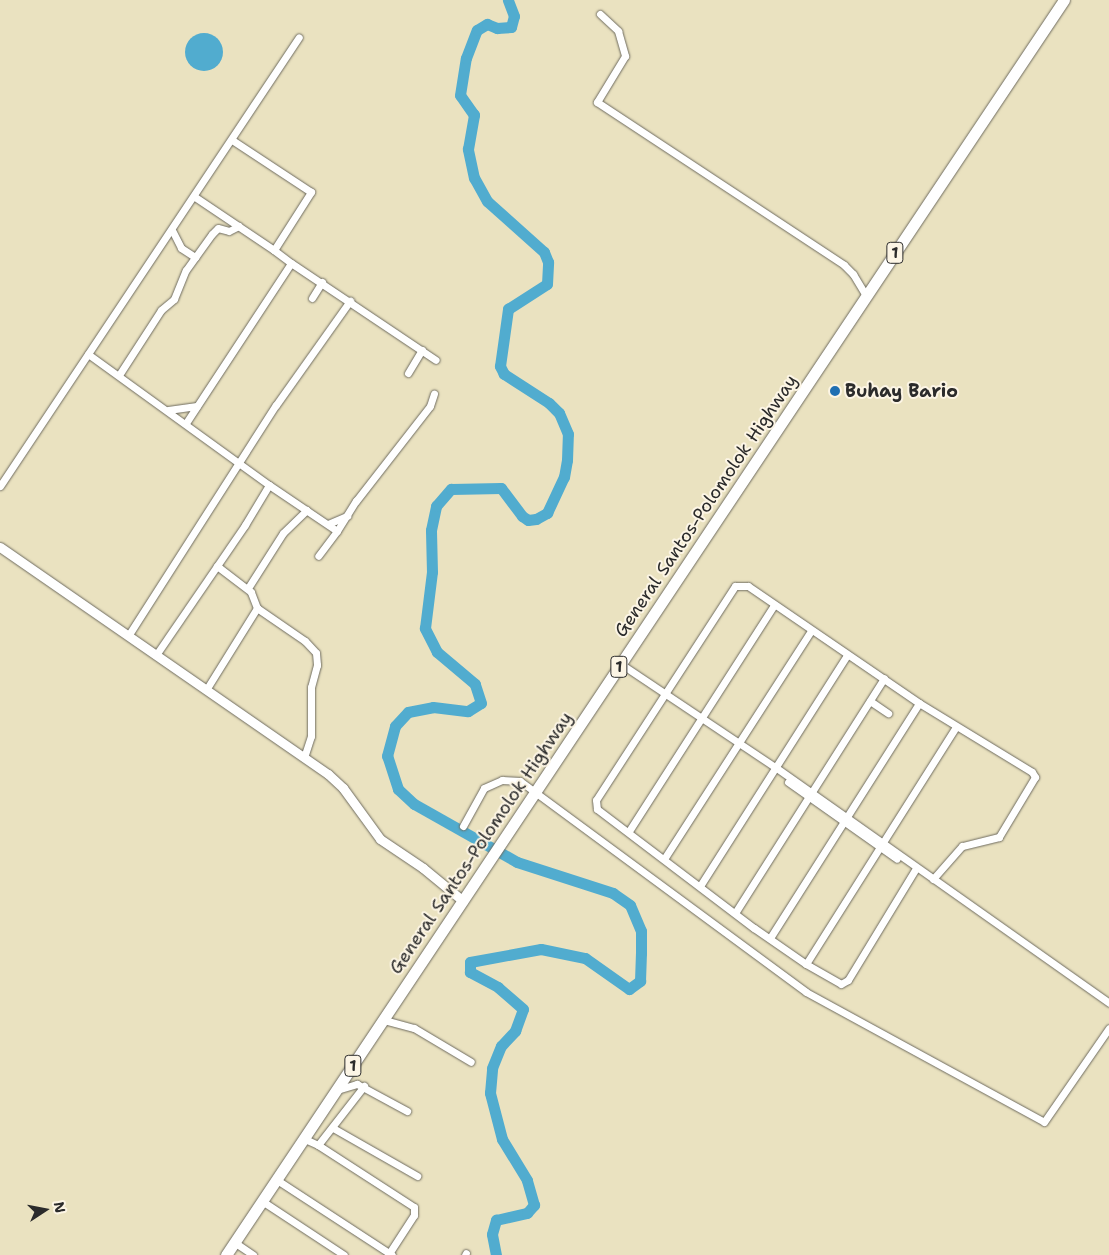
<!DOCTYPE html>
<style>
body{margin:0}
#map{position:relative;width:1109px;height:1255px;overflow:hidden;background:#eae2c0;font-family:"Shantell Sans",sans-serif}
div>[style]{position:absolute}
.water>*{inset:0;background:#51accf}
.round{border-radius:50%}
.river>*{height:11px;margin:-5.5px;padding:0 5.5px;transform-origin:5.5px;border-radius:5.5px;background:#51accf}
.roads{filter:drop-shadow(0 0 1px #6e6b5f) drop-shadow(0 0 1px #6e6b5f)}
.minor>*{height:7px;margin:-3.5px;padding:0 3.5px;transform-origin:3.5px;border-radius:3.5px;background:#fff}
.tertiary>*{height:9px;margin:-4.5px;padding:0 4.5px;transform-origin:4.5px;border-radius:4.5px;background:#fff}
.trunk>*{height:11px;margin:-5.5px;padding:0 5.5px;transform-origin:5.5px;border-radius:5.5px;background:#fff}
.dots>*{width:14px;height:14px;translate:-50% -50%;box-sizing:border-box;border:2px solid #fcf5e5;border-radius:50%}
span{translate:-50% -50%;white-space:nowrap;text-align:center;line-height:1.15;-webkit-text-stroke:4px #fcf5e5;paint-order:stroke}
.shield-label span{padding:1px 4px;background:#fcf5e5;border:1px solid;border-radius:4px;-webkit-text-stroke-width:0}
.shield-label{font-size:16px;color:#2b2b2b;font-weight:700}
.poi-label{font-size:18px;color:#2b2b2b;font-weight:700}
.left{translate:0 -50%;text-align:left}
.street-label{font-size:18px;color:#2b2b2b}
.north{position:absolute;left:20px;top:1185px;width:50px;height:50px;-webkit-text-stroke:4px #fcf5e5;paint-order:stroke;rotate:79deg;font-size:14px;font-weight:700;line-height:20px;text-align:center;color:#2b2b2b}
.north::after{content:'';display:block;margin:auto;width:18px;height:22px;background:#2b2b2b;clip-path:polygon(50% 0,100% 100%,50% 72%,0 100%)}
</style>
<div id="map">
<div class="water">
<i class="round" style="left:185px;top:33px;width:38px;height:38px"></i>
</div>
<div class="river">
<i style="left:496px;top:1255px;width:21px;rotate:-101deg"></i>
<i style="left:492px;top:1234px;width:15px;rotate:-74deg"></i>
<i style="left:496px;top:1220px;width:32px;rotate:-13deg"></i>
<i style="left:527px;top:1213px;width:11px;rotate:-49deg"></i>
<i style="left:534px;top:1205px;width:26px;rotate:-106deg"></i>
<i style="left:527px;top:1180px;width:48px;rotate:-121.4deg"></i>
<i style="left:502px;top:1139px;width:48px;rotate:-104.6deg"></i>
<i style="left:490px;top:1093px;width:25px;rotate:-85deg"></i>
<i style="left:492px;top:1068px;width:24px;rotate:-68deg"></i>
<i style="left:501px;top:1046px;width:21px;rotate:-47deg"></i>
<i style="left:515px;top:1031px;width:23px;rotate:-70deg"></i>
<i style="left:523px;top:1009px;width:33px;rotate:-139deg"></i>
<i style="left:498px;top:987px;width:32px;rotate:-152deg"></i>
<i style="left:470px;top:972px;width:10px;rotate:-90deg"></i>
<i style="left:470px;top:962px;width:72px;rotate:-10.4deg"></i>
<i style="left:541px;top:949px;width:45px;rotate:11.6deg"></i>
<i style="left:585px;top:958px;width:54px;rotate:35.2deg"></i>
<i style="left:629px;top:989px;width:14px;rotate:-36deg"></i>
<i style="left:640px;top:981px;width:28px;rotate:-88deg"></i>
<i style="left:641px;top:953px;width:22px;rotate:-90deg"></i>
<i style="left:641px;top:931px;width:28px;rotate:-113deg"></i>
<i style="left:630px;top:905px;width:21px;rotate:-145deg"></i>
<i style="left:613px;top:893px;width:101px;rotate:-162.1deg"></i>
<i style="left:517px;top:862px;width:118px;rotate:-150.6deg"></i>
<i style="left:414px;top:804px;width:22px;rotate:-137deg"></i>
<i style="left:398px;top:789px;width:35px;rotate:-108deg"></i>
<i style="left:387px;top:756px;width:31px;rotate:-75deg"></i>
<i style="left:395px;top:726px;width:19px;rotate:-47deg"></i>
<i style="left:408px;top:712px;width:25px;rotate:-11deg"></i>
<i style="left:433px;top:707px;width:35px;rotate:7deg"></i>
<i style="left:468px;top:711px;width:15px;rotate:-32deg"></i>
<i style="left:481px;top:703px;width:20px;rotate:-108deg"></i>
<i style="left:475px;top:684px;width:50px;rotate:-139.9deg"></i>
<i style="left:437px;top:652px;width:27px;rotate:-117deg"></i>
<i style="left:425px;top:628px;width:56px;rotate:-82.9deg"></i>
<i style="left:432px;top:572px;width:42px;rotate:-91.4deg"></i>
<i style="left:431px;top:530px;width:25px;rotate:-78deg"></i>
<i style="left:436px;top:506px;width:23px;rotate:-49deg"></i>
<i style="left:451px;top:489px;width:50px;rotate:-1.1deg"></i>
<i style="left:501px;top:488px;width:35px;rotate:53deg"></i>
<i style="left:522px;top:516px;width:7px;rotate:34deg"></i>
<i style="left:528px;top:520px;width:8px;rotate:-7deg"></i>
<i style="left:536px;top:519px;width:13px;rotate:-29deg"></i>
<i style="left:547px;top:513px;width:40px;rotate:-65deg"></i>
<i style="left:564px;top:477px;width:17px;rotate:-80deg"></i>
<i style="left:567px;top:460px;width:26px;rotate:-88deg"></i>
<i style="left:568px;top:434px;width:23px;rotate:-113deg"></i>
<i style="left:559px;top:413px;width:14px;rotate:-135deg"></i>
<i style="left:549px;top:403px;width:54px;rotate:-147.2deg"></i>
<i style="left:504px;top:374px;width:9px;rotate:-117deg"></i>
<i style="left:500px;top:366px;width:58px;rotate:-82deg"></i>
<i style="left:508px;top:309px;width:46px;rotate:-32.7deg"></i>
<i style="left:547px;top:284px;width:22px;rotate:-87deg"></i>
<i style="left:548px;top:262px;width:11px;rotate:-112deg"></i>
<i style="left:544px;top:252px;width:76px;rotate:-138.2deg"></i>
<i style="left:487px;top:201px;width:26px;rotate:-119deg"></i>
<i style="left:474px;top:178px;width:30px;rotate:-102deg"></i>
<i style="left:468px;top:149px;width:35px;rotate:-80deg"></i>
<i style="left:474px;top:115px;width:24px;rotate:-125deg"></i>
<i style="left:460px;top:95px;width:37px;rotate:-81deg"></i>
<i style="left:466px;top:58px;width:30px;rotate:-69deg"></i>
<i style="left:477px;top:30px;width:12px;rotate:-31deg"></i>
<i style="left:487px;top:24px;width:11px;rotate:22deg"></i>
<i style="left:497px;top:28px;width:14px;rotate:-4deg"></i>
<i style="left:511px;top:27px;width:11px;rotate:-75deg"></i>
<i style="left:514px;top:16px;width:17px;rotate:-111deg"></i>
</div>
<div class="roads">
<div class="minor">
<i style="left:600px;top:14px;width:25px;rotate:43deg"></i>
<i style="left:618px;top:31px;width:26px;rotate:74deg"></i>
<i style="left:625px;top:56px;width:54px;rotate:121.3deg"></i>
<i style="left:597px;top:102px;width:296px;rotate:33.4deg"></i>
<i style="left:844px;top:265px;width:13px;rotate:45deg"></i>
<i style="left:853px;top:274px;width:26px;rotate:59deg"></i>
<i style="left:195px;top:197px;width:95px;rotate:33.9deg"></i>
<i style="left:274px;top:250px;width:69px;rotate:-57.5deg"></i>
<i style="left:311px;top:192px;width:95px;rotate:-146.6deg"></i>
<i style="left:172px;top:230px;width:20px;rotate:63deg"></i>
<i style="left:181px;top:248px;width:17px;rotate:33deg"></i>
<i style="left:291px;top:263px;width:174px;rotate:33.8deg"></i>
<i style="left:312px;top:298px;width:19px;rotate:-58deg"></i>
<i style="left:88px;top:354px;width:223px;rotate:35.9deg"></i>
<i style="left:269px;top:485px;width:47px;rotate:121deg"></i>
<i style="left:245px;top:525px;width:158px;rotate:124.4deg"></i>
<i style="left:408px;top:373px;width:27px;rotate:-59deg"></i>
<i style="left:119px;top:375px;width:77px;rotate:-57.1deg"></i>
<i style="left:161px;top:310px;width:17px;rotate:-40deg"></i>
<i style="left:174px;top:299px;width:31px;rotate:-68deg"></i>
<i style="left:186px;top:270px;width:44px;rotate:-54.2deg"></i>
<i style="left:212px;top:234px;width:8px;rotate:-45deg"></i>
<i style="left:218px;top:228px;width:11px;rotate:15deg"></i>
<i style="left:229px;top:231px;width:11px;rotate:-27deg"></i>
<i style="left:168px;top:410px;width:29px;rotate:-8deg"></i>
<i style="left:186px;top:423px;width:191px;rotate:-56.7deg"></i>
<i style="left:291px;top:263px;width:21px;rotate:-143deg"></i>
<i style="left:269px;top:485px;width:82px;rotate:34.1deg"></i>
<i style="left:337px;top:531px;width:31px;rotate:127deg"></i>
<i style="left:0;top:486px;width:539px;rotate:-56.34deg"></i>
<i style="left:328px;top:524px;width:21px;rotate:-23deg"></i>
<i style="left:337px;top:531px;width:36px;rotate:-58deg"></i>
<i style="left:356px;top:501px;width:120px;rotate:-52.1deg"></i>
<i style="left:430px;top:406px;width:13px;rotate:-72deg"></i>
<i style="left:248px;top:588px;width:65px;rotate:-57.5deg"></i>
<i style="left:283px;top:533px;width:33px;rotate:-44deg"></i>
<i style="left:257px;top:608px;width:58px;rotate:34.5deg"></i>
<i style="left:305px;top:641px;width:16px;rotate:47deg"></i>
<i style="left:316px;top:653px;width:12px;rotate:85deg"></i>
<i style="left:317px;top:665px;width:23px;rotate:105deg"></i>
<i style="left:311px;top:687px;width:49px;rotate:90deg"></i>
<i style="left:311px;top:736px;width:23px;rotate:108deg"></i>
<i style="left:128px;top:636px;width:274px;rotate:-57.4deg"></i>
<i style="left:276px;top:405px;width:128px;rotate:-54.6deg"></i>
<i style="left:621px;top:664px;width:185px;rotate:33.8deg"></i>
<i style="left:775px;top:767px;width:409px;rotate:35.2deg"></i>
<i style="left:206px;top:690px;width:97px;rotate:-58.1deg"></i>
<i style="left:257px;top:608px;width:17px;rotate:-111deg"></i>
<i style="left:251px;top:592px;width:43px;rotate:-142.6deg"></i>
<i style="left:870px;top:701px;width:22px;rotate:34deg"></i>
<i style="left:919px;top:703px;width:132px;rotate:31.4deg"></i>
<i style="left:1032px;top:772px;width:6px;rotate:59deg"></i>
<i style="left:1035px;top:777px;width:70px;rotate:121deg"></i>
<i style="left:999px;top:837px;width:38px;rotate:166deg"></i>
<i style="left:962px;top:846px;width:44px;rotate:131.3deg"></i>
<i style="left:788px;top:782px;width:133px;rotate:35.2deg"></i>
<i style="left:463px;top:826px;width:43px;rotate:-61.1deg"></i>
<i style="left:484px;top:788px;width:20px;rotate:-24deg"></i>
<i style="left:502px;top:780px;width:18px;rotate:3deg"></i>
<i style="left:520px;top:781px;width:355px;rotate:36.4deg"></i>
<i style="left:806px;top:992px;width:271px;rotate:28.6deg"></i>
<i style="left:1044px;top:1122px;width:114px;rotate:-55.3deg"></i>
<i style="left:629px;top:831px;width:269px;rotate:-57.3deg"></i>
<i style="left:664px;top:859px;width:271px;rotate:-57.2deg"></i>
<i style="left:700px;top:886px;width:274px;rotate:-57.5deg"></i>
<i style="left:735px;top:913px;width:278px;rotate:-57.6deg"></i>
<i style="left:770px;top:938px;width:278px;rotate:-57.6deg"></i>
<i style="left:919px;top:703px;width:207px;rotate:-145.6deg"></i>
<i style="left:748px;top:586px;width:13px;rotate:180deg"></i>
<i style="left:735px;top:586px;width:255px;rotate:123deg"></i>
<i style="left:596px;top:800px;width:9px;rotate:84deg"></i>
<i style="left:597px;top:809px;width:197px;rotate:37.2deg"></i>
<i style="left:754px;top:928px;width:63px;rotate:34.7deg"></i>
<i style="left:806px;top:964px;width:40px;rotate:29.7deg"></i>
<i style="left:841px;top:984px;width:8px;rotate:-30deg"></i>
<i style="left:848px;top:980px;width:131px;rotate:-58.7deg"></i>
<i style="left:806px;top:964px;width:280px;rotate:-57.7deg"></i>
<i style="left:384px;top:1020px;width:31px;rotate:15deg"></i>
<i style="left:414px;top:1028px;width:66px;rotate:30.8deg"></i>
<i style="left:337px;top:1090px;width:21px;rotate:-17deg"></i>
<i style="left:357px;top:1084px;width:57px;rotate:28.4deg"></i>
<i style="left:333px;top:1128px;width:97px;rotate:29.7deg"></i>
<i style="left:305px;top:1139px;width:14px;rotate:25deg"></i>
<i style="left:318px;top:1145px;width:75px;rotate:-52.1deg"></i>
<i style="left:318px;top:1145px;width:114px;rotate:32.9deg"></i>
<i style="left:414px;top:1207px;width:8px;rotate:90deg"></i>
<i style="left:414px;top:1215px;width:48px;rotate:123deg"></i>
<i style="left:277px;top:1180px;width:137px;rotate:33.1deg"></i>
<i style="left:262px;top:1201px;width:98px;rotate:33.4deg"></i>
<i style="left:234px;top:1242px;width:23px;rotate:34deg"></i>
<i style="left:465px;top:1255px;width:2px;rotate:-63deg"></i>
</div>
<div class="tertiary">
<i style="left:0;top:547px;width:399px;rotate:34.7deg"></i>
<i style="left:328px;top:774px;width:21px;rotate:43deg"></i>
<i style="left:343px;top:788px;width:63px;rotate:54deg"></i>
<i style="left:380px;top:839px;width:52px;rotate:34deg"></i>
<i style="left:423px;top:868px;width:52px;rotate:39.5deg"></i>
</div>
<div class="trunk">
<i style="left:226px;top:1255px;width:1509px;rotate:-56.27deg"></i>
</div>
</div>
<div class="dots">
<i style="left:835px;top:391px;background:#1f6fb2"></i>
</div>
<div class="shield-label">
<span style="left:895px;top:253px">1</span>
<span style="left:619px;top:667px">1</span>
<span style="left:353px;top:1066px">1</span>
</div>
<div class="poi-label">
<span class="left" style="left:845px;top:391px">Buhay Bario</span>
</div>
<div class="street-label">
<span style="left:706px;top:506px;rotate:-56deg">General Santos-Polomolok Highway</span>
<span style="left:481px;top:843px;rotate:-56deg">General Santos-Polomolok Highway</span>
</div>
<div class="north">N</div>
</div>
